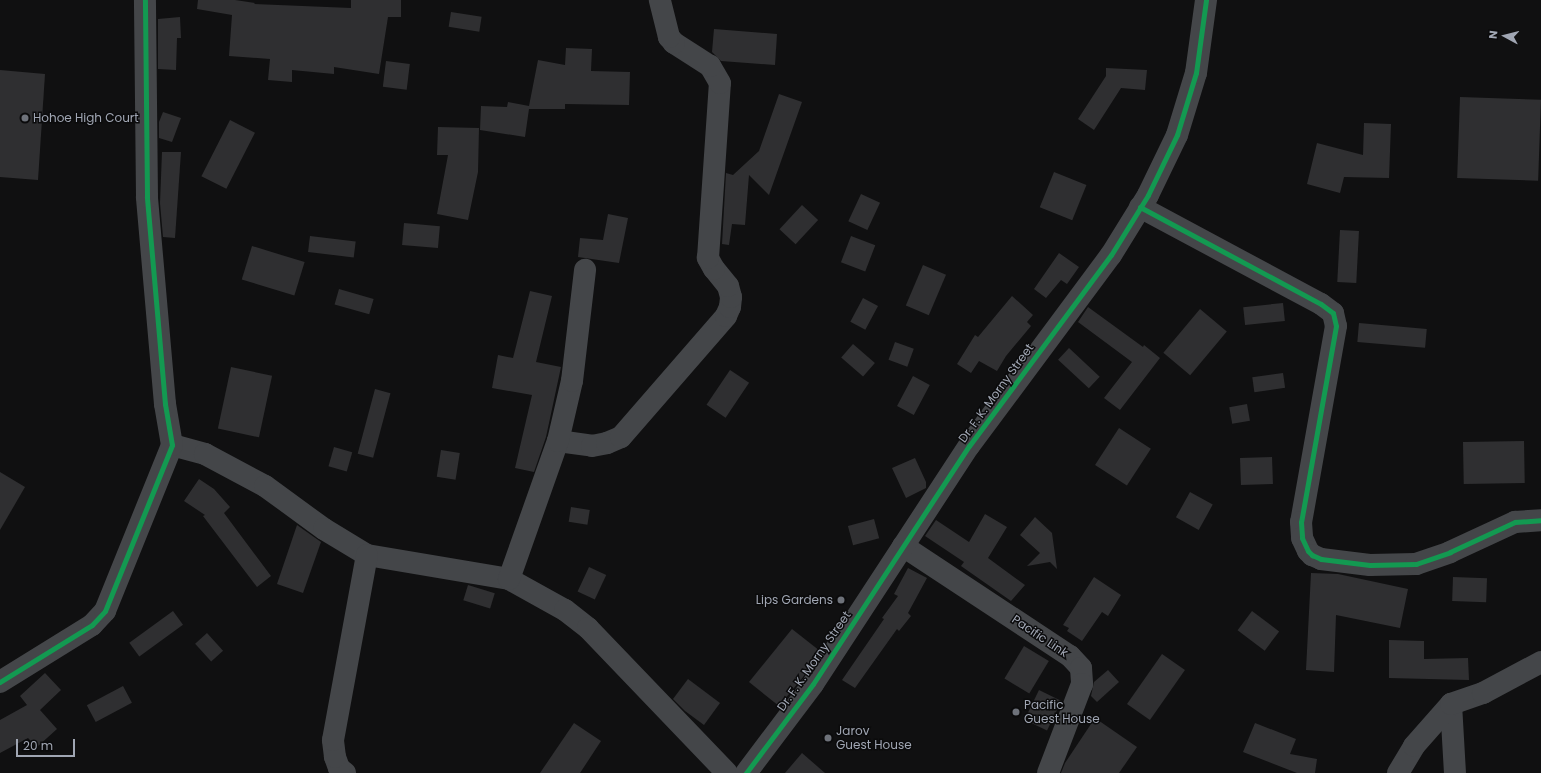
<!DOCTYPE html>
<style>
body{margin:0}
#map{position:relative;width:1541px;height:773px;overflow:hidden;background:#101011;font-family:Poppins,sans-serif}
div>[style]{position:absolute}
.building>*{inset:0;background:#2f2f31;transform-origin:0 0}
.minor>*{height:22px;margin:-11px;padding:0 11px;transform-origin:11px;border-radius:11px;background:#444649}
.tertiary>*{height:22px;margin:-11px;padding:0 11px;transform-origin:11px;border-radius:11px;background:#444649}
.cycleway>*{height:5px;margin:-2.5px;padding:0 2.5px;transform-origin:2.5px;border-radius:2.5px;background:#139951}
.dots>*{width:11px;height:11px;translate:-50% -50%;box-sizing:border-box;border:2px solid #0b0b0c;border-radius:50%}
span{translate:-50% -50%;white-space:nowrap;text-align:center;line-height:1.15;-webkit-text-stroke:3px #0b0b0c;paint-order:stroke}
.poi-label{font-size:12px;color:#a0a6b3}
.left{translate:0 -50%;text-align:left}
.right{translate:-100% -50%;text-align:right}
.street-label{font-size:12px;color:#a0a6b3}
.north{position:absolute;left:1485px;top:16px;width:40px;height:40px;-webkit-text-stroke:3px #0b0b0c;paint-order:stroke;rotate:277deg;font-size:11px;font-weight:700;line-height:16px;text-align:center;color:#a0a6b3}
.north::after{content:'';display:block;margin:auto;width:14px;height:18px;background:#a0a6b3;clip-path:polygon(50% 0,100% 100%,50% 72%,0 100%)}
.scale{position:absolute;left:16px;top:739px;width:59px;height:18px;box-sizing:border-box;border:2px solid #a0a6b3;border-top:0;padding-left:5px;font-size:12px;line-height:14px;white-space:nowrap;color:#a0a6b3;-webkit-text-stroke:3px #0b0b0c;paint-order:stroke}
</style>
<div id="map">
<div class="building">
<i style="clip-path:polygon(198px 0,235px 0,255px 3px,254px 4px,351px 8px,351px 0,401px 0,401px 17px,388px 17px,379px 74px,334px 67px,334px 74px,292px 70px,292px 82px,268px 80px,270px 59px,229px 56px,232px 15px,197px 9px)"></i>
<i style="left:451px;top:12px;width:31px;height:15px;rotate:9deg"></i>
<i style="clip-path:polygon(180px 17px,181px 38px,177px 38px,176px 70px,158px 69px,158px 19px)"></i>
<i style="clip-path:polygon(714px 29px,777px 34px,775px 65px,721px 61px,712px 52px)"></i>
<i style="clip-path:polygon(566px 48px,592px 49px,591px 71px,630px 72px,629px 105px,565px 104px,565px 109px,529px 109px,525px 137px,480px 130px,481px 106px,507px 107px,508px 102px,529px 106px,538px 60px,565px 65px)"></i>
<i style="left:386px;top:61px;width:24px;height:26px;rotate:7deg"></i>
<i style="clip-path:polygon(1106px 68px,1147px 70px,1145px 90px,1121px 88px,1094px 130px,1078px 119px,1106px 76px)"></i>
<i style="clip-path:polygon(0 70px,45px 74px,38px 180px,0 177px)"></i>
<i style="clip-path:polygon(779px 94px,802px 102px,769px 195px,749px 175px,745px 225px,732px 224px,729px 245px,722px 244px,726px 173px,733px 175px,759px 151px)"></i>
<i style="left:1460px;top:97px;width:81px;height:81px;rotate:2deg"></i>
<i style="clip-path:polygon(163px 112px,181px 118px,172px 142px,159px 138px,159px 122px)"></i>
<i style="left:230px;top:120px;width:28px;height:63px;rotate:27deg"></i>
<i style="clip-path:polygon(1364px 123px,1391px 124px,1389px 178px,1344px 177px,1340px 193px,1307px 184px,1317px 143px,1363px 155px)"></i>
<i style="clip-path:polygon(438px 127px,479px 128px,478px 172px,468px 220px,437px 214px,448px 155px,437px 155px)"></i>
<i style="clip-path:polygon(162px 152px,181px 152px,175px 238px,163px 237px,160px 203px)"></i>
<i style="left:1054px;top:172px;width:35px;height:38px;rotate:22deg"></i>
<i style="left:861px;top:194px;width:21px;height:30px;rotate:25deg"></i>
<i style="left:802px;top:205px;width:22px;height:33px;rotate:43deg"></i>
<i style="clip-path:polygon(608px 214px,628px 218px,619px 263px,578px 257px,580px 238px,603px 240px)"></i>
<i style="left:404px;top:223px;width:36px;height:22px;rotate:5deg"></i>
<i style="left:1340px;top:230px;width:19px;height:52px;rotate:3deg"></i>
<i style="left:310px;top:236px;width:46px;height:16px;rotate:7deg"></i>
<i style="left:851px;top:236px;width:26px;height:28px;rotate:21deg"></i>
<i style="left:252px;top:246px;width:55px;height:35px;rotate:17deg"></i>
<i style="clip-path:polygon(1059px 253px,1079px 267px,1067px 284px,1061px 280px,1046px 298px,1034px 289px)"></i>
<i style="left:923px;top:265px;width:25px;height:44px;rotate:23deg"></i>
<i style="left:339px;top:289px;width:36px;height:16px;rotate:16deg"></i>
<i style="clip-path:polygon(530px 291px,552px 296px,536px 362px,561px 367px,546px 437px,534px 472px,515px 468px,532px 395px,492px 388px,498px 355px,513px 358px)"></i>
<i style="clip-path:polygon(1012px 296px,1033px 315px,1027px 322px,1031px 326px,1006px 356px,997px 371px,979px 361px,971px 373px,957px 364px,975px 335px,978px 337px)"></i>
<i style="left:863px;top:298px;width:17px;height:27px;rotate:28deg"></i>
<i style="left:1283px;top:303px;width:18px;height:40px;rotate:84deg"></i>
<i style="clip-path:polygon(1088px 307px,1143px 347px,1144px 345px,1160px 358px,1120px 410px,1104px 398px,1132px 362px,1078px 322px)"></i>
<i style="left:1200px;top:309px;width:35px;height:57px;rotate:40deg"></i>
<i style="left:1359px;top:323px;width:68px;height:19px;rotate:5deg"></i>
<i style="left:895px;top:342px;width:20px;height:19px;rotate:20deg"></i>
<i style="left:853px;top:344px;width:29px;height:18px;rotate:41deg"></i>
<i style="left:1069px;top:348px;width:42px;height:16px;rotate:43deg"></i>
<i style="left:231px;top:367px;width:42px;height:63px;rotate:12deg"></i>
<i style="left:730px;top:370px;width:23px;height:42px;rotate:34deg"></i>
<i style="left:1283px;top:373px;width:15px;height:31px;rotate:82deg"></i>
<i style="left:913px;top:376px;width:19px;height:34px;rotate:28deg"></i>
<i style="left:375px;top:389px;width:16px;height:67px;rotate:15deg"></i>
<i style="left:1247px;top:404px;width:17px;height:18px;rotate:80deg"></i>
<i style="left:1119px;top:428px;width:38px;height:44px;rotate:33deg"></i>
<i style="left:1524px;top:441px;width:42px;height:61px;rotate:89deg"></i>
<i style="left:334px;top:447px;width:19px;height:20px;rotate:16deg"></i>
<i style="left:441px;top:450px;width:19px;height:27px;rotate:9deg"></i>
<i style="left:1272px;top:457px;width:27px;height:32px;rotate:88deg"></i>
<i style="clip-path:polygon(915px 458px,926px 482px,926px 488px,906px 498px,892px 468px)"></i>
<i style="clip-path:polygon(0 472px,25px 487px,0 530px)"></i>
<i style="clip-path:polygon(199px 479px,214px 489px,230px 507px,224px 513px,271px 576px,257px 587px,203px 516px,205px 515px,184px 501px)"></i>
<i style="left:1190px;top:492px;width:26px;height:29px;rotate:29deg"></i>
<i style="left:571px;top:507px;width:19px;height:15px;rotate:9deg"></i>
<i style="clip-path:polygon(985px 514px,1007px 527px,988px 558px,1025px 585px,1011px 601px,961px 566px,964px 562px,925px 536px,936px 520px,969px 542px)"></i>
<i style="clip-path:polygon(1035px 517px,1052px 533px,1057px 569px,1050px 562px,1027px 566px,1040px 553px,1020px 535px)"></i>
<i style="left:874px;top:519px;width:20px;height:27px;rotate:75deg"></i>
<i style="clip-path:polygon(297px 525px,321px 542px,303px 593px,277px 584px)"></i>
<i style="left:589px;top:567px;width:19px;height:27px;rotate:25deg"></i>
<i style="clip-path:polygon(908px 568px,927px 578px,908px 613px,911px 616px,899px 631px,897px 629px,855px 688px,842px 680px,884px 619px,882px 618px,898px 596px,894px 594px)"></i>
<i style="clip-path:polygon(1311px 573px,1338px 574px,1408px 589px,1400px 628px,1336px 615px,1334px 672px,1306px 670px)"></i>
<i style="clip-path:polygon(1094px 577px,1121px 595px,1108px 616px,1102px 612px,1082px 641px,1067px 631px,1069px 628px,1063px 625px)"></i>
<i style="left:1453px;top:577px;width:34px;height:24px;rotate:2deg"></i>
<i style="left:468px;top:585px;width:28px;height:16px;rotate:17deg"></i>
<i style="left:173px;top:611px;width:17px;height:54px;rotate:54deg"></i>
<i style="left:1252px;top:611px;width:34px;height:24px;rotate:37deg"></i>
<i style="clip-path:polygon(792px 629px,820px 651px,803px 677px,779px 706px,749px 682px)"></i>
<i style="left:207px;top:633px;width:24px;height:16px;rotate:48deg"></i>
<i style="clip-path:polygon(1389px 640px,1424px 641px,1424px 659px,1468px 658px,1469px 680px,1389px 678px)"></i>
<i style="left:1024px;top:646px;width:29px;height:38px;rotate:31deg"></i>
<i style="left:1162px;top:654px;width:28px;height:61px;rotate:35deg"></i>
<i style="clip-path:polygon(1108px 670px,1119px 682px,1097px 702px,1091px 696px,1094px 682px)"></i>
<i style="clip-path:polygon(45px 673px,61px 690px,40px 710px,57px 729px,37px 747px,28px 738px,0 753px,0 720px,27px 705px,20px 696px)"></i>
<i style="clip-path:polygon(688px 679px,720px 703px,704px 725px,685px 711px,673px 699px)"></i>
<i style="left:123px;top:686px;width:19px;height:41px;rotate:62deg"></i>
<i style="left:1039px;top:690px;width:25px;height:33px;rotate:26deg"></i>
<i style="clip-path:polygon(1095px 718px,1137px 747px,1119px 773px,1061px 773px,1065px 763px)"></i>
<i style="clip-path:polygon(574px 723px,601px 741px,580px 773px,540px 773px)"></i>
<i style="clip-path:polygon(1255px 723px,1296px 739px,1290px 754px,1317px 759px,1315px 773px,1297px 773px,1243px 752px)"></i>
<i style="clip-path:polygon(802px 753px,825px 773px,785px 773px)"></i>
</div>
<div class="minor">
<i style="left:1140px;top:207px;width:205px;rotate:28.2deg"></i>
<i style="left:1321px;top:304px;width:15px;rotate:37deg"></i>
<i style="left:1333px;top:313px;width:13px;rotate:77deg"></i>
<i style="left:1336px;top:326px;width:199px;rotate:100.1deg"></i>
<i style="left:1301px;top:522px;width:16px;rotate:86deg"></i>
<i style="left:1302px;top:538px;width:14px;rotate:65deg"></i>
<i style="left:1308px;top:551px;width:6px;rotate:45deg"></i>
<i style="left:1312px;top:555px;width:10px;rotate:24deg"></i>
<i style="left:1321px;top:559px;width:49px;rotate:7deg"></i>
<i style="left:1370px;top:565px;width:46px;rotate:-1.2deg"></i>
<i style="left:1416px;top:564px;width:36px;rotate:-19deg"></i>
<i style="left:1450px;top:552px;width:72px;rotate:-24.8deg"></i>
<i style="left:1515px;top:522px;width:26px;rotate:-4deg"></i>
<i style="left:558px;top:441px;width:34px;rotate:8deg"></i>
<i style="left:592px;top:446px;width:15px;rotate:-11deg"></i>
<i style="left:607px;top:443px;width:15px;rotate:-23deg"></i>
<i style="left:621px;top:437px;width:160px;rotate:-49deg"></i>
<i style="left:726px;top:316px;width:10px;rotate:-66deg"></i>
<i style="left:730px;top:307px;width:10px;rotate:-84deg"></i>
<i style="left:731px;top:297px;width:11px;rotate:-105deg"></i>
<i style="left:728px;top:286px;width:22px;rotate:-129deg"></i>
<i style="left:714px;top:269px;width:13px;rotate:-119deg"></i>
<i style="left:708px;top:258px;width:175px;rotate:-86.1deg"></i>
<i style="left:720px;top:83px;width:20px;rotate:-120deg"></i>
<i style="left:710px;top:66px;width:43px;rotate:-147.4deg"></i>
<i style="left:674px;top:43px;width:8px;rotate:-130deg"></i>
<i style="left:669px;top:37px;width:38px;rotate:-104deg"></i>
<i style="left:172px;top:445px;width:34px;rotate:15deg"></i>
<i style="left:205px;top:454px;width:68px;rotate:28.1deg"></i>
<i style="left:265px;top:486px;width:73px;rotate:36.1deg"></i>
<i style="left:324px;top:529px;width:50px;rotate:31.2deg"></i>
<i style="left:367px;top:555px;width:144px;rotate:9.6deg"></i>
<i style="left:509px;top:579px;width:64px;rotate:29deg"></i>
<i style="left:565px;top:610px;width:29px;rotate:38deg"></i>
<i style="left:588px;top:628px;width:201px;rotate:46.2deg"></i>
<i style="left:903px;top:546px;width:200px;rotate:33.4deg"></i>
<i style="left:1070px;top:656px;width:16px;rotate:47deg"></i>
<i style="left:1081px;top:668px;width:16px;rotate:86deg"></i>
<i style="left:1082px;top:684px;width:95px;rotate:110.9deg"></i>
<i style="left:509px;top:579px;width:146px;rotate:-70.5deg"></i>
<i style="left:558px;top:441px;width:62px;rotate:-76.9deg"></i>
<i style="left:572px;top:381px;width:112px;rotate:-83.3deg"></i>
<i style="left:0;top:682px;width:108px;rotate:-31.8deg"></i>
<i style="left:92px;top:625px;width:19px;rotate:-47deg"></i>
<i style="left:105px;top:611px;width:179px;rotate:-68deg"></i>
<i style="left:172px;top:445px;width:42px;rotate:-99.7deg"></i>
<i style="left:165px;top:404px;width:208px;rotate:-95deg"></i>
<i style="left:147px;top:197px;width:197px;rotate:-90.6deg"></i>
<i style="left:1451px;top:704px;width:69px;rotate:86.7deg"></i>
<i style="left:345px;top:773px;width:8px;rotate:-140deg"></i>
<i style="left:339px;top:768px;width:12px;rotate:-110deg"></i>
<i style="left:335px;top:757px;width:17px;rotate:-97deg"></i>
<i style="left:333px;top:740px;width:188px;rotate:-79.6deg"></i>
<i style="left:1398px;top:773px;width:31px;rotate:-59deg"></i>
<i style="left:1414px;top:746px;width:56px;rotate:-48.6deg"></i>
<i style="left:1451px;top:704px;width:34px;rotate:-19deg"></i>
<i style="left:1483px;top:693px;width:66px;rotate:-28.1deg"></i>
</div>
<div class="tertiary">
<i style="left:746px;top:773px;width:111px;rotate:-53deg"></i>
<i style="left:813px;top:684px;width:285px;rotate:-56.8deg"></i>
<i style="left:969px;top:446px;width:238px;rotate:-53.4deg"></i>
<i style="left:1111px;top:255px;width:70px;rotate:-58.3deg"></i>
<i style="left:1148px;top:195px;width:67px;rotate:-64.2deg"></i>
<i style="left:1177px;top:135px;width:65px;rotate:-73deg"></i>
<i style="left:1196px;top:73px;width:74px;rotate:-82.2deg"></i>
</div>
<div class="cycleway">
<i style="left:1140px;top:207px;width:205px;rotate:28.2deg"></i>
<i style="left:1321px;top:304px;width:15px;rotate:37deg"></i>
<i style="left:1333px;top:313px;width:13px;rotate:77deg"></i>
<i style="left:1336px;top:326px;width:199px;rotate:100.1deg"></i>
<i style="left:1301px;top:522px;width:16px;rotate:86deg"></i>
<i style="left:1302px;top:538px;width:14px;rotate:65deg"></i>
<i style="left:1308px;top:551px;width:6px;rotate:45deg"></i>
<i style="left:1312px;top:555px;width:10px;rotate:24deg"></i>
<i style="left:1321px;top:559px;width:49px;rotate:7deg"></i>
<i style="left:1370px;top:565px;width:46px;rotate:-1.2deg"></i>
<i style="left:1416px;top:564px;width:36px;rotate:-19deg"></i>
<i style="left:1450px;top:552px;width:72px;rotate:-24.8deg"></i>
<i style="left:1515px;top:522px;width:26px;rotate:-4deg"></i>
<i style="left:0;top:682px;width:108px;rotate:-31.8deg"></i>
<i style="left:92px;top:625px;width:19px;rotate:-47deg"></i>
<i style="left:105px;top:611px;width:179px;rotate:-68deg"></i>
<i style="left:172px;top:445px;width:42px;rotate:-99.7deg"></i>
<i style="left:165px;top:404px;width:208px;rotate:-95deg"></i>
<i style="left:147px;top:197px;width:197px;rotate:-90.6deg"></i>
<i style="left:746px;top:773px;width:111px;rotate:-53deg"></i>
<i style="left:813px;top:684px;width:285px;rotate:-56.8deg"></i>
<i style="left:969px;top:446px;width:238px;rotate:-53.4deg"></i>
<i style="left:1111px;top:255px;width:70px;rotate:-58.3deg"></i>
<i style="left:1148px;top:195px;width:67px;rotate:-64.2deg"></i>
<i style="left:1177px;top:135px;width:65px;rotate:-73deg"></i>
<i style="left:1196px;top:73px;width:74px;rotate:-82.2deg"></i>
</div>
<div class="dots">
<i style="left:25px;top:118px;background:#6e727a"></i>
<i style="left:841px;top:600px;background:#6e727a"></i>
<i style="left:1016px;top:712px;background:#6e727a"></i>
<i style="left:828px;top:738px;background:#6e727a"></i>
</div>
<div class="poi-label">
<span class="left" style="left:33px;top:118px">Hohoe High Court</span>
<span class="right" style="left:833px;top:600px">Lips Gardens</span>
<span class="left" style="left:1024px;top:712px">Pacific<br>Guest House</span>
<span class="left" style="left:836px;top:738px">Jarov<br>Guest House</span>
</div>
<div class="street-label">
<span style="left:996px;top:393px;rotate:-54deg">Dr. F. K. Morny Street</span>
<span style="left:1040px;top:636px;rotate:34deg">Pacific Link</span>
<span style="left:814px;top:661px;rotate:-55deg">Dr. F. K. Morny Street</span>
</div>
<div class="north">N</div>
<div class="scale">20 m</div>
</div>
